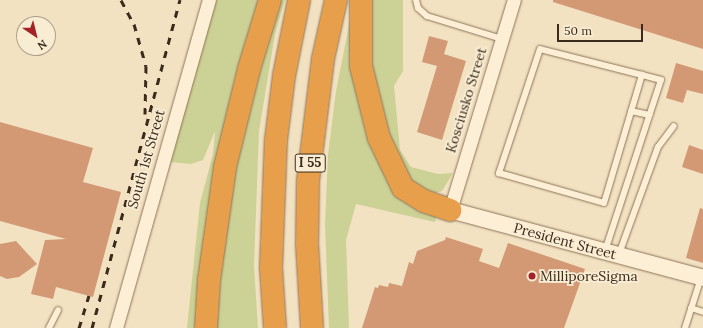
<!DOCTYPE html>
<style>
body{margin:0}
#map{position:relative;width:703px;height:328px;overflow:hidden;background:#f2e2c2;font-family:Lora,serif}
div>[style]{position:absolute}
.green>*{inset:0;background:#ccd195}
.building>*{inset:0;background:#d39975}
.roads{filter:drop-shadow(0 0 1px #8e7357) drop-shadow(0 0 1px #8e7357)}
.service>*{height:6px;margin:-3px;padding:0 3px;transform-origin:3px;border-radius:3px;background:#fcefd6}
.minor>*{height:13px;margin:-6.5px;padding:0 6.5px;transform-origin:6.5px;border-radius:6.5px;background:#fcefd6}
.tertiary>*{height:16px;margin:-8px;padding:0 8px;transform-origin:8px;border-radius:8px;background:#fcefd6}
.motorway>*{height:22px;margin:-11px;padding:0 11px;transform-origin:11px;border-radius:11px;background:#e89f4c}
.rail>*{height:3px;margin-top:-1.5px;transform-origin:0;background:repeating-linear-gradient(90deg,#3c2b1d 0 7px,transparent 0 14px)}
.dots>*{width:11px;height:11px;translate:-50% -50%;box-sizing:border-box;border:2px solid #f8ecd3;border-radius:50%}
span{translate:-50% -50%;white-space:nowrap;text-align:center;line-height:1.15;-webkit-text-stroke:3.5px #f8ecd3;paint-order:stroke}
.shield-label span{padding:1px 3px;background:#f8ecd3;border:1px solid;border-radius:3px;-webkit-text-stroke-width:0}
.shield-label{font-size:13px;color:#3c2b1d;font-weight:700}
.street-label{font-size:14px;color:#3c2b1d}
.poi-label{font-size:14px;color:#3c2b1d}
.left{translate:0 -50%;text-align:left}
.north{position:absolute;left:16px;top:16px;width:40px;height:40px;box-sizing:border-box;background:#f8ecd3;border:1px solid #ad9f8a;border-radius:50%;rotate:145deg;font-size:11px;font-weight:700;line-height:16px;text-align:center;color:#3c2b1d}
.north::after{content:'';display:block;margin:auto;width:14px;height:18px;background:#a22227;clip-path:polygon(50% 0,100% 100%,50% 72%,0 100%)}
.scale{position:absolute;left:557px;top:24px;width:86px;height:18px;box-sizing:border-box;border:2px solid #3c2b1d;border-top:0;padding-left:5px;font-size:12px;line-height:14px;white-space:nowrap;color:#3c2b1d;-webkit-text-stroke:3px #f8ecd3;paint-order:stroke}
</style>
<div id="map">
<div class="green">
<i style="clip-path:polygon(215px 0,265px 0,201px 328px,187px 328px,200px 203px,213px 154px,215px 131px,203px 160px,191px 164px,169px 162px)"></i>
<i style="clip-path:polygon(276px 0,285px 0,275px 34px,259px 131px,254px 266px,258px 328px,213px 328px,225px 209px)"></i>
<i style="clip-path:polygon(354px 0,374px 136px,435px 212px,436px 218px,435px 222px,356px 204px,346px 240px,349px 328px,329px 328px,325px 224px,328px 155px,336px 91px)"></i>
<i style="clip-path:polygon(366px 0,403px 0,403px 71px,394px 86px,400px 150px,411px 167px,438px 174px,453px 173px,442px 191px,432px 194px,413px 189px,384px 136px,364px 22px)"></i>
</div>
<div class="building">
<i style="clip-path:polygon(553px 0,703px 0,703px 49px,553px 2px)"></i>
<i style="clip-path:polygon(429px 36px,448px 41px,444px 54px,466px 61px,442px 140px,417px 132px,437px 66px,422px 62px)"></i>
<i style="clip-path:polygon(676px 63px,703px 71px,703px 94px,687px 90px,683px 103px,666px 98px)"></i>
<i style="clip-path:polygon(0 122px,93px 148px,83px 182px,121px 192px,93px 297px,56px 287px,53px 299px,31px 294px,45px 240px,66px 239px,0 221px)"></i>
<i style="clip-path:polygon(689px 145px,703px 150px,703px 174px,682px 167px)"></i>
<i style="clip-path:polygon(700px 208px,703px 209px,703px 263px,686px 258px)"></i>
<i style="clip-path:polygon(446px 237px,483px 249px,479px 261px,499px 268px,508px 243px,585px 269px,564px 328px,362px 328px,375px 287px,378px 288px,379px 285px,388px 287px,389px 283px,402px 286px,409px 262px,413px 264px,417px 251px,445px 240px)"></i>
<i style="clip-path:polygon(16px 241px,37px 264px,19px 277px,7px 279px,0 276px,0 244px)"></i>
</div>
<div class="roads">
<div class="service">
<i style="left:416px;top:0;width:8px;rotate:76deg"></i>
<i style="left:418px;top:8px;width:12px;rotate:42deg"></i>
<i style="left:427px;top:16px;width:78px;rotate:17deg"></i>
<i style="left:631px;top:111px;width:19px;rotate:12deg"></i>
<i style="left:605px;top:251px;width:180px;rotate:-71.9deg"></i>
<i style="left:661px;top:80px;width:20px;rotate:-165deg"></i>
<i style="left:642px;top:75px;width:105px;rotate:-165.7deg"></i>
<i style="left:540px;top:49px;width:131px;rotate:108.3deg"></i>
<i style="left:499px;top:173px;width:109px;rotate:15.9deg"></i>
<i style="left:604px;top:203px;width:134px;rotate:-73.5deg"></i>
<i style="left:619px;top:254px;width:114px;rotate:-70deg"></i>
<i style="left:658px;top:147px;width:26px;rotate:-53deg"></i>
<i style="left:691px;top:308px;width:13px;rotate:18deg"></i>
<i style="left:49px;top:328px;width:20px;rotate:-63deg"></i>
<i style="left:685px;top:328px;width:52px;rotate:-72.3deg"></i>
</div>
<div class="minor">
<i style="left:450px;top:210px;width:220px;rotate:-73.1deg"></i>
<i style="left:116px;top:328px;width:341px;rotate:-74.2deg"></i>
</div>
<div class="tertiary">
<i style="left:450px;top:210px;width:262px;rotate:15deg"></i>
</div>
<div class="motorway">
<i style="left:361px;top:0;width:66px;rotate:90deg"></i>
<i style="left:361px;top:66px;width:74px;rotate:76deg"></i>
<i style="left:379px;top:138px;width:55px;rotate:64.4deg"></i>
<i style="left:403px;top:188px;width:25px;rotate:32deg"></i>
<i style="left:424px;top:201px;width:28px;rotate:19deg"></i>
<i style="left:206px;top:328px;width:48px;rotate:-86.4deg"></i>
<i style="left:209px;top:280px;width:114px;rotate:-81.9deg"></i>
<i style="left:225px;top:167px;width:101px;rotate:-76.2deg"></i>
<i style="left:249px;top:69px;width:72px;rotate:-73.1deg"></i>
<i style="left:275px;top:328px;width:60px;rotate:-93.8deg"></i>
<i style="left:271px;top:268px;width:128px;rotate:-87.8deg"></i>
<i style="left:276px;top:140px;width:64px;rotate:-82.9deg"></i>
<i style="left:284px;top:76px;width:77px;rotate:-78.8deg"></i>
<i style="left:312px;top:328px;width:84px;rotate:-93.4deg"></i>
<i style="left:307px;top:244px;width:63px;rotate:-89.1deg"></i>
<i style="left:308px;top:181px;width:123px;rotate:-83deg"></i>
<i style="left:323px;top:59px;width:60px;rotate:-77.6deg"></i>
</div>
</div>
<div class="rail">
<i style="left:121px;top:0;width:27px;rotate:62deg"></i>
<i style="left:134px;top:24px;width:44px;rotate:74.1deg"></i>
<i style="left:146px;top:66px;width:48px;rotate:91.2deg"></i>
<i style="left:79px;top:328px;width:34px;rotate:-73deg"></i>
<i style="left:92px;top:328px;width:340px;rotate:-75deg"></i>
</div>
<div class="dots">
<i style="left:532px;top:276px;background:#a22227"></i>
</div>
<div class="shield-label">
<span style="left:310px;top:163px">I 55</span>
</div>
<div class="street-label">
<span style="left:466px;top:100px;rotate:-73deg">Kosciusko Street</span>
<span style="left:146px;top:159px;rotate:-74deg">South 1st Street</span>
<span style="left:565px;top:241px;rotate:15deg">President Street</span>
</div>
<div class="poi-label">
<span class="left" style="left:540px;top:276px">MilliporeSigma</span>
</div>
<div class="north">N</div>
<div class="scale">50 m</div>
</div>
